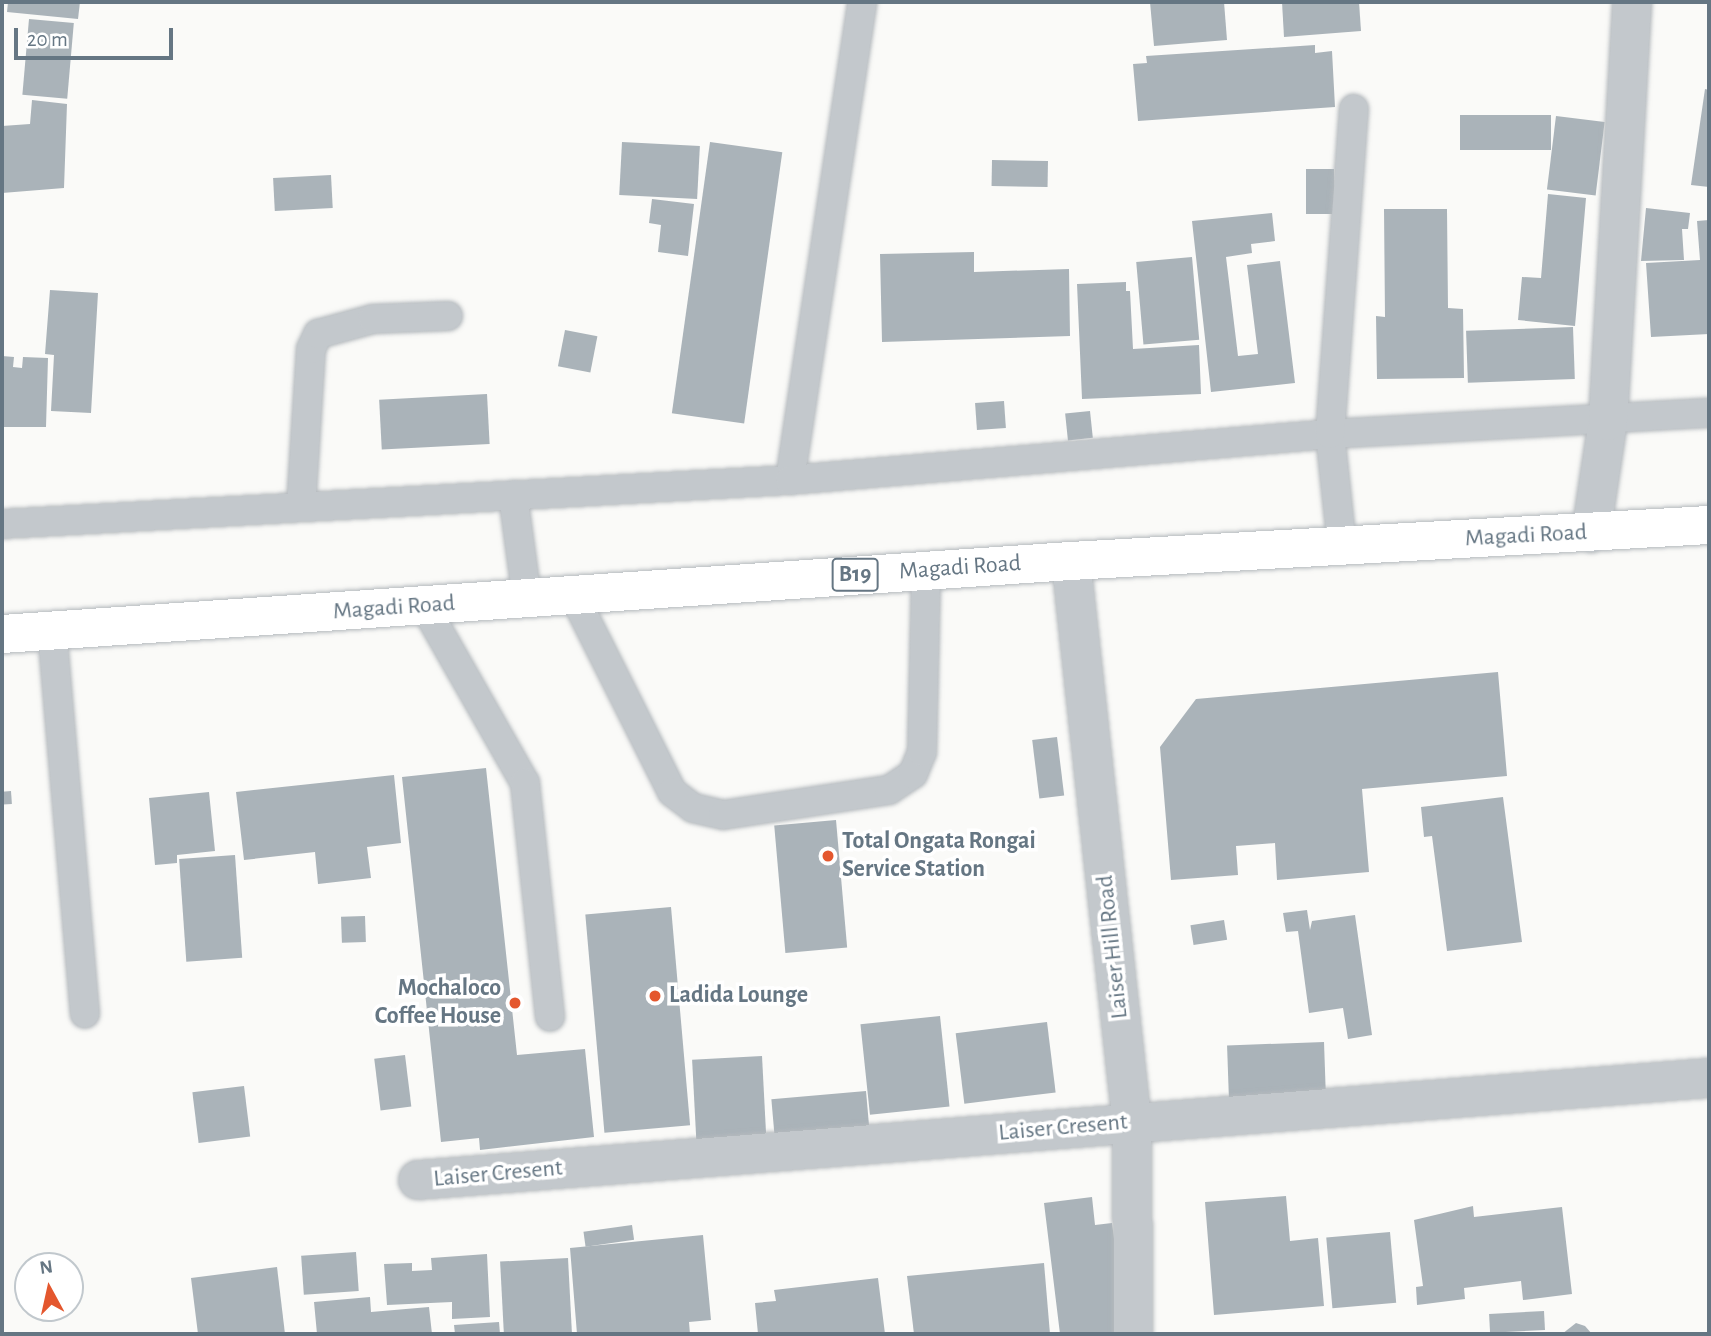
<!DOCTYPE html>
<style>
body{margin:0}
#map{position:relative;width:1711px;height:1336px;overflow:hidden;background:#fafaf8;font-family:"Alegreya Sans",sans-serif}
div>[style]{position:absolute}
.building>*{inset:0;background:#aab3b9;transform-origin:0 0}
.roads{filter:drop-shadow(0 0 2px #b4b9bd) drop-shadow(0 0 2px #b4b9bd)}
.service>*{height:28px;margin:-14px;padding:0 14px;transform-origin:14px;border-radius:14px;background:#c3c8cc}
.minor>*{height:38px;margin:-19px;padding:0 19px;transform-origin:19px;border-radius:19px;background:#c3c8cc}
.trunk>*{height:38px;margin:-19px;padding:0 19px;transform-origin:19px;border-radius:19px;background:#fff}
.dots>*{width:19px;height:19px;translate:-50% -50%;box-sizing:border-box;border:4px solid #fff;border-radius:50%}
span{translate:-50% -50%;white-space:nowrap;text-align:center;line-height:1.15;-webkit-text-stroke:7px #fff;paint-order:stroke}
.shield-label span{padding:2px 5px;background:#fff;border:2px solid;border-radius:5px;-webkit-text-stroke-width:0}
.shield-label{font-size:23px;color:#657683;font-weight:700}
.street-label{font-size:24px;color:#657683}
.poi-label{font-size:24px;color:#657683;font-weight:700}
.left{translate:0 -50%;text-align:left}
.right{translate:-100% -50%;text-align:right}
.frame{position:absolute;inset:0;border:4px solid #657683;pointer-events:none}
.north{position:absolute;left:14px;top:1252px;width:70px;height:70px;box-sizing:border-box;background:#fff;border:2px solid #c1c8cd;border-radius:50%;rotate:352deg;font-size:19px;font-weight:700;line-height:28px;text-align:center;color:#657683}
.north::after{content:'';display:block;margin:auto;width:24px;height:32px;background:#e4572e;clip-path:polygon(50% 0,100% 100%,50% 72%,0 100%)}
.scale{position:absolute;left:14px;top:28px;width:159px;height:32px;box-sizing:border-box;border:4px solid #657683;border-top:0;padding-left:9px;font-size:21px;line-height:24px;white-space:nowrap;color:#657683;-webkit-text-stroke:5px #fff;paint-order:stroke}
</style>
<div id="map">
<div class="building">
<i style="clip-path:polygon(8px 2px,80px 2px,78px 19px,7px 12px)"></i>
<i style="clip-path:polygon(1150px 2px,1224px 2px,1227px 40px,1154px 46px)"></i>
<i style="clip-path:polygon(1282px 2px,1359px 2px,1361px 31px,1284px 37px)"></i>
<i style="left:29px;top:19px;width:45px;height:76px;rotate:5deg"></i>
<i style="clip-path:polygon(1315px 45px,1315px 53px,1332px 51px,1335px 107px,1138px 121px,1133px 64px,1147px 63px,1146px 56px)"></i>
<i style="clip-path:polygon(1705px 89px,1709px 90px,1709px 187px,1691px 185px)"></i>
<i style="clip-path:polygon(32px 100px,67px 104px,64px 188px,2px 193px,2px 126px,30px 124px)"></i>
<i style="left:1460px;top:115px;width:91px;height:35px"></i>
<i style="left:1556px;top:116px;width:49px;height:74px;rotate:7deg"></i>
<i style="left:622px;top:142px;width:78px;height:53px;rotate:3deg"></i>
<i style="left:710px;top:142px;width:73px;height:274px;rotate:8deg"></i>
<i style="left:992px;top:160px;width:56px;height:26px;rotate:1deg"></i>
<i style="left:1306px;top:169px;width:28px;height:45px"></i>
<i style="left:331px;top:175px;width:33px;height:58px;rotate:87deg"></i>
<i style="clip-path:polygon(1548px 194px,1586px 198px,1575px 326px,1518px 320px,1522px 277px,1541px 278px)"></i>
<i style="clip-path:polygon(652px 199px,694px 204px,688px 256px,658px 252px,661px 225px,649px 223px)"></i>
<i style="clip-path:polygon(1646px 208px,1690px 213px,1688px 229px,1682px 229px,1684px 260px,1641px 261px)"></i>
<i style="clip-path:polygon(1384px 209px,1447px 209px,1448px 308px,1463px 309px,1464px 378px,1377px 379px,1376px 316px,1385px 317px)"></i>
<i style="clip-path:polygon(1272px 213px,1275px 241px,1251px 244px,1252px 253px,1226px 257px,1238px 356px,1258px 354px,1247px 265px,1280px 261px,1295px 383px,1211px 392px,1192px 221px)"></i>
<i style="clip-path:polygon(1709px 220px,1709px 334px,1651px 337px,1646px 263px,1700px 260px,1697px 221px)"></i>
<i style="clip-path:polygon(974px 252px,974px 272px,1069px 269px,1070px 336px,882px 342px,880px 254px)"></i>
<i style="left:1192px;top:257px;width:83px;height:56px;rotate:85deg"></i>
<i style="clip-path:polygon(1126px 282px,1126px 291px,1130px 291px,1133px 349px,1199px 345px,1201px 394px,1082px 399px,1077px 284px)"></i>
<i style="clip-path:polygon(50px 290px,98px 293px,91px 413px,51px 411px,54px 355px,45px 354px)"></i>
<i style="left:1573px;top:327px;width:52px;height:107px;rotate:88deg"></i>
<i style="left:565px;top:330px;width:33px;height:37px;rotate:11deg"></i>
<i style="clip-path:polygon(2px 356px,14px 357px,13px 367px,22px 368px,23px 357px,48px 358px,46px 427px,2px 427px)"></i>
<i style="left:487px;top:394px;width:50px;height:108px;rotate:87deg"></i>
<i style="left:1004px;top:401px;width:27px;height:29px;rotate:86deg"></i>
<i style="left:1090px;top:411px;width:27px;height:25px;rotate:84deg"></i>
<i style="clip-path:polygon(1498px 672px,1507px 776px,1362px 789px,1369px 872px,1277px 880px,1275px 843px,1236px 846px,1238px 875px,1171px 880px,1160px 747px,1196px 699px)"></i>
<i style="left:1057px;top:737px;width:59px;height:25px;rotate:83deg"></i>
<i style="clip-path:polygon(486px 768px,517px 1055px,585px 1049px,594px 1137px,480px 1150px,479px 1138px,441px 1142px,402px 777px)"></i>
<i style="clip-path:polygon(394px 775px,401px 843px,367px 847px,371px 878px,318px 884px,315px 852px,244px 860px,236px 792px)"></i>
<i style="left:11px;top:791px;width:13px;height:9px;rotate:86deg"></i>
<i style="clip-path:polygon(209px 792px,215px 851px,177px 855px,177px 863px,155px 865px,149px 798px)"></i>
<i style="clip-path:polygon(1503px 797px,1522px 942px,1447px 951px,1432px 836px,1424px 837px,1421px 807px)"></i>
<i style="left:836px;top:820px;width:128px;height:62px;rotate:85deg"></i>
<i style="left:235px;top:855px;width:103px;height:56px;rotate:86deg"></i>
<i style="left:671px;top:907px;width:219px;height:86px;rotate:85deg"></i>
<i style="clip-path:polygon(1307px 910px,1310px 930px,1312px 921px,1355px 915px,1372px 1035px,1348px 1039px,1343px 1008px,1309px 1013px,1298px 931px,1286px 932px,1283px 913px)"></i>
<i style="left:365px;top:916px;width:26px;height:24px;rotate:88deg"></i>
<i style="left:1224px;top:920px;width:20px;height:34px;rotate:81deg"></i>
<i style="left:940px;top:1016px;width:91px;height:80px;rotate:84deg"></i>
<i style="left:1047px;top:1022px;width:71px;height:92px;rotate:83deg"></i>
<i style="left:1324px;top:1042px;width:56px;height:97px;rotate:88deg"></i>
<i style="left:405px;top:1055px;width:52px;height:31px;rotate:83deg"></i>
<i style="left:762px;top:1056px;width:84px;height:70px;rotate:87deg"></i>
<i style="left:244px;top:1086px;width:51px;height:52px;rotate:83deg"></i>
<i style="left:866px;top:1091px;width:43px;height:95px;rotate:85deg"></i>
<i style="clip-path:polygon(1286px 1196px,1290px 1241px,1318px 1238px,1324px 1306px,1214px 1315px,1205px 1202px)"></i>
<i style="clip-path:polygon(1092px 1197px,1095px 1225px,1112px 1223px,1126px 1334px,1060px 1334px,1044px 1203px)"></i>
<i style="clip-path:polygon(1473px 1206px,1474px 1217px,1562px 1207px,1572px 1294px,1523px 1300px,1521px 1281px,1464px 1288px,1465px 1299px,1417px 1305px,1416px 1287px,1423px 1286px,1414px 1220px)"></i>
<i style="left:632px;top:1225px;width:15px;height:49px;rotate:82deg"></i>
<i style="left:1390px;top:1232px;width:71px;height:64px;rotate:85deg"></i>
<i style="clip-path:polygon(703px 1235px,711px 1320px,689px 1322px,690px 1334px,577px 1334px,570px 1248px)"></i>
<i style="left:356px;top:1252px;width:39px;height:55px;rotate:86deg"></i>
<i style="clip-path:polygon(487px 1254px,490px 1317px,452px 1319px,452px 1302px,387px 1305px,384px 1264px,412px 1263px,412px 1271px,432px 1270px,431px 1258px)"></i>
<i style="left:568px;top:1258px;width:76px;height:68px;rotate:87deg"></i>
<i style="clip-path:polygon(1044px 1263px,1050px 1334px,914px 1334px,907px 1276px)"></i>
<i style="clip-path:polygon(277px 1267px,285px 1334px,198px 1334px,191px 1278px)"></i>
<i style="clip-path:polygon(878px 1278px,885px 1334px,758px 1334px,755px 1303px,776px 1301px,774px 1290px)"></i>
<i style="clip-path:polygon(370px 1297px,371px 1312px,429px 1307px,432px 1334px,317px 1334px,314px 1302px)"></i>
<i style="left:1544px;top:1311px;width:19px;height:55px;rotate:87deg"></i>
<i style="clip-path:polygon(499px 1322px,500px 1334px,455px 1334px,454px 1325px)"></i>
<i style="clip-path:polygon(1576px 1323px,1585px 1326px,1592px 1334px,1562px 1334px)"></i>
</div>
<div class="roads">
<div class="service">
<i style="left:790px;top:480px;width:483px;rotate:-81.4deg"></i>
<i style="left:513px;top:495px;width:105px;rotate:82.3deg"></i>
<i style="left:301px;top:507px;width:158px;rotate:-86.4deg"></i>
<i style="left:311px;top:349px;width:17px;rotate:-65deg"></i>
<i style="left:318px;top:334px;width:57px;rotate:-15.3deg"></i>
<i style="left:373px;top:319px;width:75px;rotate:-2.3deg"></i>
<i style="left:2px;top:524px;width:789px;rotate:-3.2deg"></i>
<i style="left:790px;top:480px;width:542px;rotate:-4.87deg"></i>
<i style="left:1330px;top:434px;width:380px;rotate:-3.2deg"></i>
<i style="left:1342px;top:546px;width:113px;rotate:-96.1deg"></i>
<i style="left:1330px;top:434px;width:326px;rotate:-85.8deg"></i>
<i style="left:573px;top:594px;width:221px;rotate:63.4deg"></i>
<i style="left:672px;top:792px;width:26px;rotate:37deg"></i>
<i style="left:693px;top:808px;width:31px;rotate:13deg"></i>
<i style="left:723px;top:815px;width:168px;rotate:-8.6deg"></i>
<i style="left:889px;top:790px;width:29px;rotate:-34deg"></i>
<i style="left:913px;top:774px;width:24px;rotate:-68deg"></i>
<i style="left:922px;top:752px;width:181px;rotate:-88.7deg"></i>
<i style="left:425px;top:607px;width:202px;rotate:60.4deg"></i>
<i style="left:525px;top:783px;width:235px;rotate:83.9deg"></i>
<i style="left:52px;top:630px;width:385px;rotate:85.1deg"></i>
</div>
<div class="minor">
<i style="left:1591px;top:533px;width:113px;rotate:-81.4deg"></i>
<i style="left:1608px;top:421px;width:420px;rotate:-86.7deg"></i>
<i style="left:1071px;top:561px;width:565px;rotate:83.81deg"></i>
<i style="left:1132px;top:1123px;width:211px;rotate:89.7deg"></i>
<i style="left:418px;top:1180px;width:1295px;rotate:-4.52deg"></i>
</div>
<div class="trunk">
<i style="left:2px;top:634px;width:1071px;rotate:-3.91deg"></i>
<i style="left:1071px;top:561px;width:639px;rotate:-3.23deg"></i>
</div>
</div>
<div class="dots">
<i style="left:828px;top:856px;background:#e4572e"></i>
<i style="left:655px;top:996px;background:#e4572e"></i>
<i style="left:515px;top:1003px;background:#e4572e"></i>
</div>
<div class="shield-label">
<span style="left:855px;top:575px">B19</span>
</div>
<div class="street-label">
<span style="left:1526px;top:536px;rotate:-3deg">Magadi Road</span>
<span style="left:960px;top:568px;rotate:-4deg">Magadi Road</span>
<span style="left:394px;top:608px;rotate:-4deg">Magadi Road</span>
<span style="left:1113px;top:947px;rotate:-96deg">Laiser Hill Road</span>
<span style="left:1063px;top:1128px;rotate:-5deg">Laiser Cresent</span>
<span style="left:498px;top:1174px;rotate:-5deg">Laiser Cresent</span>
</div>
<div class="poi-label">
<span class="left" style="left:842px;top:856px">Total Ongata Rongai<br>Service Station</span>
<span class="right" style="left:501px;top:1003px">Mochaloco<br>Coffee House</span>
<span class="left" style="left:669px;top:996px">Ladida Lounge</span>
</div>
<div class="frame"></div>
<div class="north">N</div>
<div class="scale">20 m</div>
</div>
